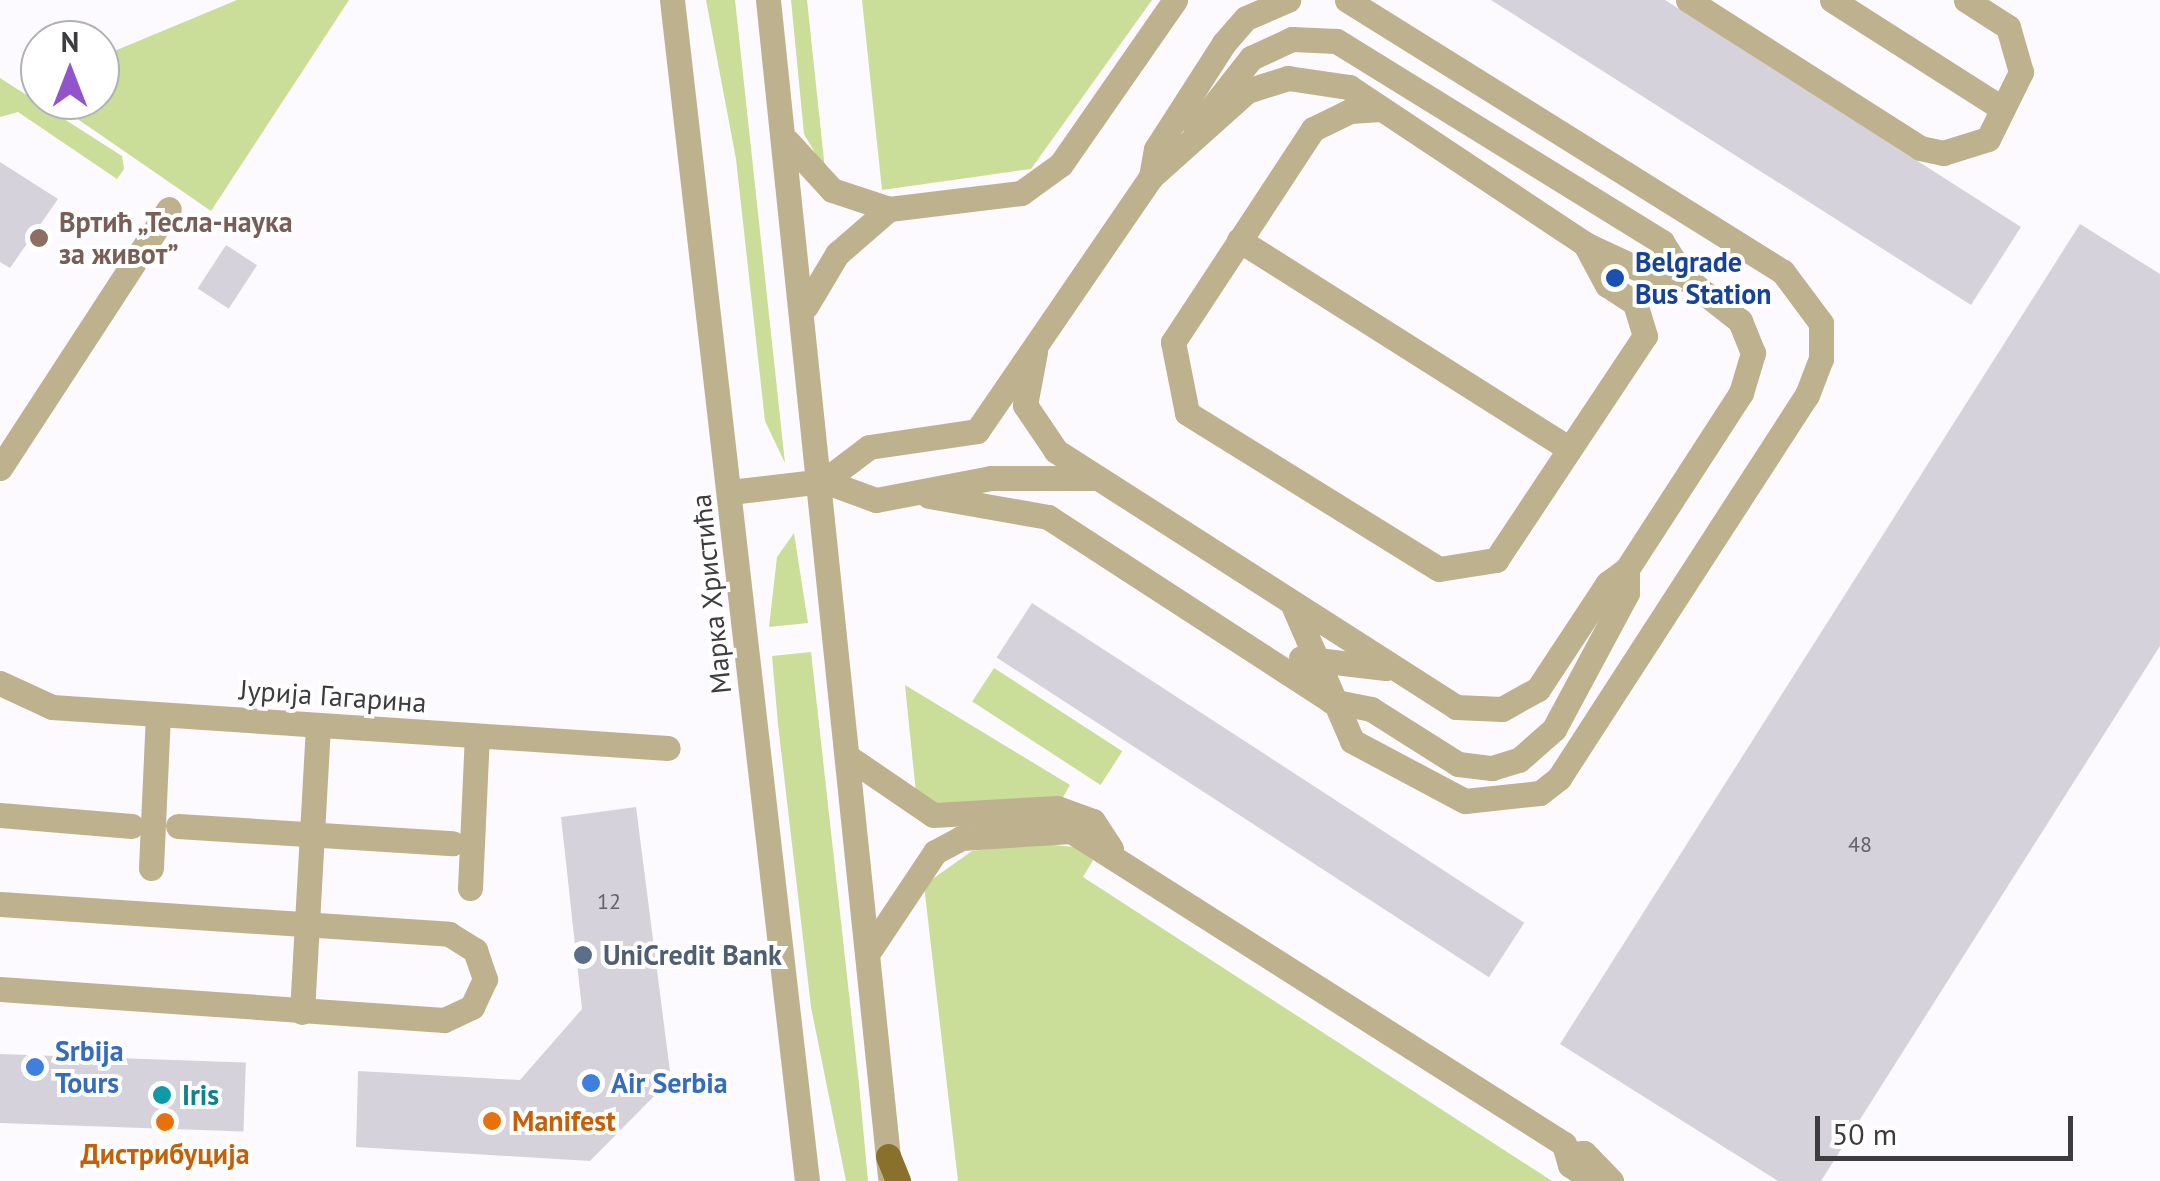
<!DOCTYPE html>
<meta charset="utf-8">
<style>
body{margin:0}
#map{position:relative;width:2160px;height:1181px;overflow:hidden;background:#fcfafe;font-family:"PT Sans",sans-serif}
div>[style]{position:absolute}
.green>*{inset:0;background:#cadd99;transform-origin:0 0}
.building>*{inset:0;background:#d6d2db;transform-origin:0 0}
.minor>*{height:25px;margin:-12.5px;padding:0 12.5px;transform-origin:12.5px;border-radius:12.5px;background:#bdb18e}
.major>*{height:25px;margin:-12.5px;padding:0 12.5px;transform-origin:12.5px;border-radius:12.5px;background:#89712b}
.dots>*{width:28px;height:28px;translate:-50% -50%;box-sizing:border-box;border:5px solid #fff;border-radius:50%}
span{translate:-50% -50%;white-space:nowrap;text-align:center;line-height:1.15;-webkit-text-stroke:8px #fff;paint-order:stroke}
.number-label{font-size:22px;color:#636266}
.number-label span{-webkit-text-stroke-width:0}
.education-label{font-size:28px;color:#785e54;font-weight:700}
.left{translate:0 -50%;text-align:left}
.transit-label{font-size:28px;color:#164399;font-weight:700}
.street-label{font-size:28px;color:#3d3c3f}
.service-label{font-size:28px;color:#4e5e75;font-weight:700}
.shop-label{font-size:28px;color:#366cbe;font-weight:700}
.culture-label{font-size:28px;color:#0d838f;font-weight:700}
.food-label{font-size:28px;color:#c56008;font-weight:700}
.north{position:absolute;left:20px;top:20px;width:100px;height:100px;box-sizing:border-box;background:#fff;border:2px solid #b1b1b2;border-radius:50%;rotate:0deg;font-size:28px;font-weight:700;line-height:40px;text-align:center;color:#3d3c3f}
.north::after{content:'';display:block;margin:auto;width:35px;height:45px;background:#9154cb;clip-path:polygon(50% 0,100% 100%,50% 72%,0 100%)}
.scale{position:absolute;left:1815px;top:1116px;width:258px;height:45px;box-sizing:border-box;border:5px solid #3d3c3f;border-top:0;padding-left:12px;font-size:30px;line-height:35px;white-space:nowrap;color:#3d3c3f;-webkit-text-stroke:8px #fff;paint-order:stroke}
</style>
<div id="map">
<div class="green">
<i style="clip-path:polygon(237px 0,349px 0,211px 211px,50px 100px,100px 100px,100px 57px)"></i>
<i style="clip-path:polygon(706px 0,735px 0,785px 463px,765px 421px,736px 159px)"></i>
<i style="clip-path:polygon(791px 0,807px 0,825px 170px,804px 134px)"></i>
<i style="clip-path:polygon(862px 0,1152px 0,1031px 169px,882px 190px)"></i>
<i style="clip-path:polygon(0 78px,122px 156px,124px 169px,117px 179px,18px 112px,0 117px)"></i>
<i style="clip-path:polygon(794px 533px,808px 623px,769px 627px,777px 557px)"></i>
<i style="clip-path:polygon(811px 652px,859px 1084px,868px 1181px,846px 1181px,811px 1007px,778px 724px,772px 656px)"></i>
<i style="left:994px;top:668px;width:153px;height:40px;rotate:33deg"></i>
<i style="clip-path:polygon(905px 685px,1070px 785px,1062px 799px,934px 803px,916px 793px)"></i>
<i style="clip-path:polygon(1032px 843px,1075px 847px,1093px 860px,1083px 877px,1552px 1181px,958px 1181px,924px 885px,972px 851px)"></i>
</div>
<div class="building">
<i style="clip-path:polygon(1491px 0,1665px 0,2021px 227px,1971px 305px)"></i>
<i style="clip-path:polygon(0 162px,58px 199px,10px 268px,0 262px)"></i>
<i style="clip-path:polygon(2080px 224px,2160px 274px,2160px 646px,1821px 1181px,1778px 1181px,1560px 1044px)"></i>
<i style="left:226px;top:245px;width:37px;height:52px;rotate:33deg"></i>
<i style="left:1032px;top:603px;width:587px;height:65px;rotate:33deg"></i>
<i style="clip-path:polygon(636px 807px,671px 1079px,590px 1161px,356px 1147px,358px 1071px,520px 1080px,582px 1009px,561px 817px)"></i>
<i style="left:0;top:1054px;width:246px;height:69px;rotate:2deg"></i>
</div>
<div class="minor">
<i style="left:672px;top:0;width:1189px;rotate:83.48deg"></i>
<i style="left:768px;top:0;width:1182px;rotate:84.08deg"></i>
<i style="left:1688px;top:0;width:275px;rotate:32.5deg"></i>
<i style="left:1920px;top:148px;width:24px;rotate:12deg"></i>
<i style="left:1943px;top:153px;width:47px;rotate:-17.3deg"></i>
<i style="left:1988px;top:139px;width:75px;rotate:-63.8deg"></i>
<i style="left:2021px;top:72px;width:47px;rotate:-106.1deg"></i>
<i style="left:2008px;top:27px;width:50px;rotate:-147.3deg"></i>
<i style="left:1832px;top:0;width:193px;rotate:32.5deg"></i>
<i style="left:1380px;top:109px;width:30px;rotate:176deg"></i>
<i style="left:1350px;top:111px;width:41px;rotate:154.1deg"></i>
<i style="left:1313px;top:129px;width:255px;rotate:123.3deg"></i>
<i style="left:1173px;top:342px;width:72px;rotate:78.8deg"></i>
<i style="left:1187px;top:413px;width:296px;rotate:31.8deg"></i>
<i style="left:1439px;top:569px;width:58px;rotate:-9deg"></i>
<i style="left:1496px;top:560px;width:269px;rotate:-56.4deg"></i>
<i style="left:1645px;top:336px;width:34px;rotate:-107deg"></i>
<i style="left:1635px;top:303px;width:33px;rotate:-147deg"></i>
<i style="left:1607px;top:285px;width:47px;rotate:-118.2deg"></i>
<i style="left:788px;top:142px;width:65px;rotate:47.5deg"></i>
<i style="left:832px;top:190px;width:60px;rotate:18.4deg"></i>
<i style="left:889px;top:209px;width:133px;rotate:-6.9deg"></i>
<i style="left:1021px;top:193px;width:49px;rotate:-35.9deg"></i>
<i style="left:1061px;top:164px;width:200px;rotate:-55.2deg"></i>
<i style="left:1151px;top:177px;width:28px;rotate:-80deg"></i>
<i style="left:1156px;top:149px;width:126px;rotate:-57.3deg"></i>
<i style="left:1224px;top:43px;width:33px;rotate:-49deg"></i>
<i style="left:1246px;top:18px;width:46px;rotate:-23.2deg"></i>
<i style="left:1239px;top:240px;width:391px;rotate:32.3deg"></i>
<i style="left:806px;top:306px;width:61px;rotate:-59.2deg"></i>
<i style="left:837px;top:254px;width:69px;rotate:-40.9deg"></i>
<i style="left:1035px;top:352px;width:54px;rotate:100.7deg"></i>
<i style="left:1025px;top:405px;width:55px;rotate:56deg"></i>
<i style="left:1056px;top:451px;width:475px;rotate:32.6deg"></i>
<i style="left:1456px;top:707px;width:46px;rotate:2.5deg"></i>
<i style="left:1502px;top:709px;width:41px;rotate:-29.1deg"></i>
<i style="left:1538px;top:689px;width:127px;rotate:-56.6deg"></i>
<i style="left:1608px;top:583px;width:24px;rotate:-36deg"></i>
<i style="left:1627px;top:569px;width:210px;rotate:-57.1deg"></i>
<i style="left:1741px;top:393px;width:42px;rotate:-73.3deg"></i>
<i style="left:1753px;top:353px;width:35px;rotate:-112deg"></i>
<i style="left:1740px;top:321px;width:71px;rotate:-141.8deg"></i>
<i style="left:1684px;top:277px;width:41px;rotate:-122.2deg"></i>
<i style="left:1662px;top:242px;width:383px;rotate:-148.3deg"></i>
<i style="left:1336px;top:41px;width:44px;rotate:-177.4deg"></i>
<i style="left:1292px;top:39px;width:45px;rotate:155.1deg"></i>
<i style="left:1251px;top:58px;width:90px;rotate:128.3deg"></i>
<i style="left:0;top:468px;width:309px;rotate:-56.9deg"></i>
<i style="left:824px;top:481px;width:56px;rotate:-37.1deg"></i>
<i style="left:869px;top:447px;width:109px;rotate:-8.4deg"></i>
<i style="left:977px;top:431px;width:308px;rotate:-55.6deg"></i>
<i style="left:1151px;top:177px;width:129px;rotate:-41.9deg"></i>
<i style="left:1247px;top:91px;width:43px;rotate:-17.6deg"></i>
<i style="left:1288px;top:78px;width:62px;rotate:8.4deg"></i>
<i style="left:1349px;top:87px;width:283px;rotate:33.6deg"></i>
<i style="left:1585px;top:244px;width:66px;rotate:25deg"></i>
<i style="left:1645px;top:272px;width:39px;rotate:7deg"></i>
<i style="left:730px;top:492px;width:95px;rotate:-6.7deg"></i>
<i style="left:824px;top:481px;width:55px;rotate:20.1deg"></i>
<i style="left:876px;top:500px;width:117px;rotate:-10.8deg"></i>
<i style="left:991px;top:478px;width:101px"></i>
<i style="left:929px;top:496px;width:121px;rotate:10deg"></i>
<i style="left:1048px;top:517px;width:338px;rotate:33deg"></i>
<i style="left:1331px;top:701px;width:41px;rotate:11.3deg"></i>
<i style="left:1371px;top:709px;width:103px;rotate:32.3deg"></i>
<i style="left:1458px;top:764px;width:34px;rotate:7deg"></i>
<i style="left:1492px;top:768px;width:28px;rotate:-17deg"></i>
<i style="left:1519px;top:760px;width:47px;rotate:-41.5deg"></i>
<i style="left:1554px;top:729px;width:154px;rotate:-61.8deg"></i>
<i style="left:1627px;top:593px;width:24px;rotate:-90deg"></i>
<i style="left:1293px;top:605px;width:148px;rotate:66.5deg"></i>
<i style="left:1352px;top:741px;width:128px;rotate:28deg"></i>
<i style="left:1465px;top:801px;width:75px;rotate:-6.1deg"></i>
<i style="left:1540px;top:793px;width:24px;rotate:-38deg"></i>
<i style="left:1559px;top:778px;width:456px;rotate:-57.1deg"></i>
<i style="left:1807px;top:395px;width:39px;rotate:-69deg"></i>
<i style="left:1821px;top:359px;width:36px;rotate:-90deg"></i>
<i style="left:1821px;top:323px;width:64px;rotate:-126.7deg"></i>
<i style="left:1783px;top:272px;width:514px;rotate:-148.04deg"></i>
<i style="left:1301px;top:658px;width:85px;rotate:6.8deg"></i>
<i style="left:0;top:683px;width:57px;rotate:24.8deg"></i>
<i style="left:52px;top:707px;width:617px;rotate:3.81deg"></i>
<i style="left:851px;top:759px;width:99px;rotate:34.3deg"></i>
<i style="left:933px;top:815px;width:124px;rotate:-3.2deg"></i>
<i style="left:1057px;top:808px;width:38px;rotate:20deg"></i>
<i style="left:1093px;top:821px;width:33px;rotate:57deg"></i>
<i style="left:0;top:815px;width:132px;rotate:4.8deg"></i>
<i style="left:178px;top:826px;width:275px;rotate:3.6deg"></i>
<i style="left:151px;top:868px;width:153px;rotate:-87.4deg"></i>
<i style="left:470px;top:888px;width:152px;rotate:-87.4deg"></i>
<i style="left:0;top:904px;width:450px;rotate:3.8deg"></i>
<i style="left:449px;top:934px;width:31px;rotate:32deg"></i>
<i style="left:475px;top:950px;width:31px;rotate:71deg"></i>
<i style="left:485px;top:979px;width:31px;rotate:115deg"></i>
<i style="left:472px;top:1007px;width:31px;rotate:155deg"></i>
<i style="left:444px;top:1020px;width:445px;rotate:-176deg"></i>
<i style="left:871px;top:948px;width:115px;rotate:-56.3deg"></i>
<i style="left:935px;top:852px;width:30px;rotate:-28deg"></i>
<i style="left:961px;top:838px;width:110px;rotate:-3.6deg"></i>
<i style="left:1071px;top:831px;width:584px;rotate:32.41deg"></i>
<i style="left:1564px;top:1144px;width:22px;rotate:74deg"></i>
<i style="left:1570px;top:1165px;width:30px;rotate:33deg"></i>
<i style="left:302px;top:1012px;width:287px;rotate:-86.8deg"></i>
<i style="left:1570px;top:1154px;width:14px;rotate:-4deg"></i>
<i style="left:1584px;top:1153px;width:39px;rotate:46deg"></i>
</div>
<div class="major">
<i style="left:888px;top:1156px;width:27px;rotate:68deg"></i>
</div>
<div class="dots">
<i style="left:39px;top:238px;background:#8d6e63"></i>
<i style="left:1615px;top:278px;background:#1a4fb4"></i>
<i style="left:583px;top:955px;background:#5c6f8a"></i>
<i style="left:35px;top:1067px;background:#3f7fe0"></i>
<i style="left:591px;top:1083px;background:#3f7fe0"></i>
<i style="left:162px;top:1095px;background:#0f9aa8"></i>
<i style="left:492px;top:1121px;background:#e8710a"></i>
<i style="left:165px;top:1122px;background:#e8710a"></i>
</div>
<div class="number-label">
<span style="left:1860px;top:845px">48</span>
<span style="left:609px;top:902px">12</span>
</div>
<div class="education-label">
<span class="left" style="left:59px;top:238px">Вртић „Тесла-наука<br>за живот”</span>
</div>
<div class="transit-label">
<span class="left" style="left:1635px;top:278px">Belgrade<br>Bus Station</span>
</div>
<div class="street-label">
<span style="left:711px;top:594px;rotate:-96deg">Марка Христића</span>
<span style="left:333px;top:696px;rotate:4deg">Јурија Гагарина</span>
</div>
<div class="service-label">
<span class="left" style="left:603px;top:955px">UniCredit Bank</span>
</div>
<div class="shop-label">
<span class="left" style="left:55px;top:1067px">Srbija<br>Tours</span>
<span class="left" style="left:611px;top:1083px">Air Serbia</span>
</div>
<div class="culture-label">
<span class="left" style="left:182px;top:1095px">Iris</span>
</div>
<div class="food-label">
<span class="left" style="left:512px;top:1121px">Manifest</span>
<span style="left:165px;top:1154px">Дистрибуција</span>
</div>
<div class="north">N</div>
<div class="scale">50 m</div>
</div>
